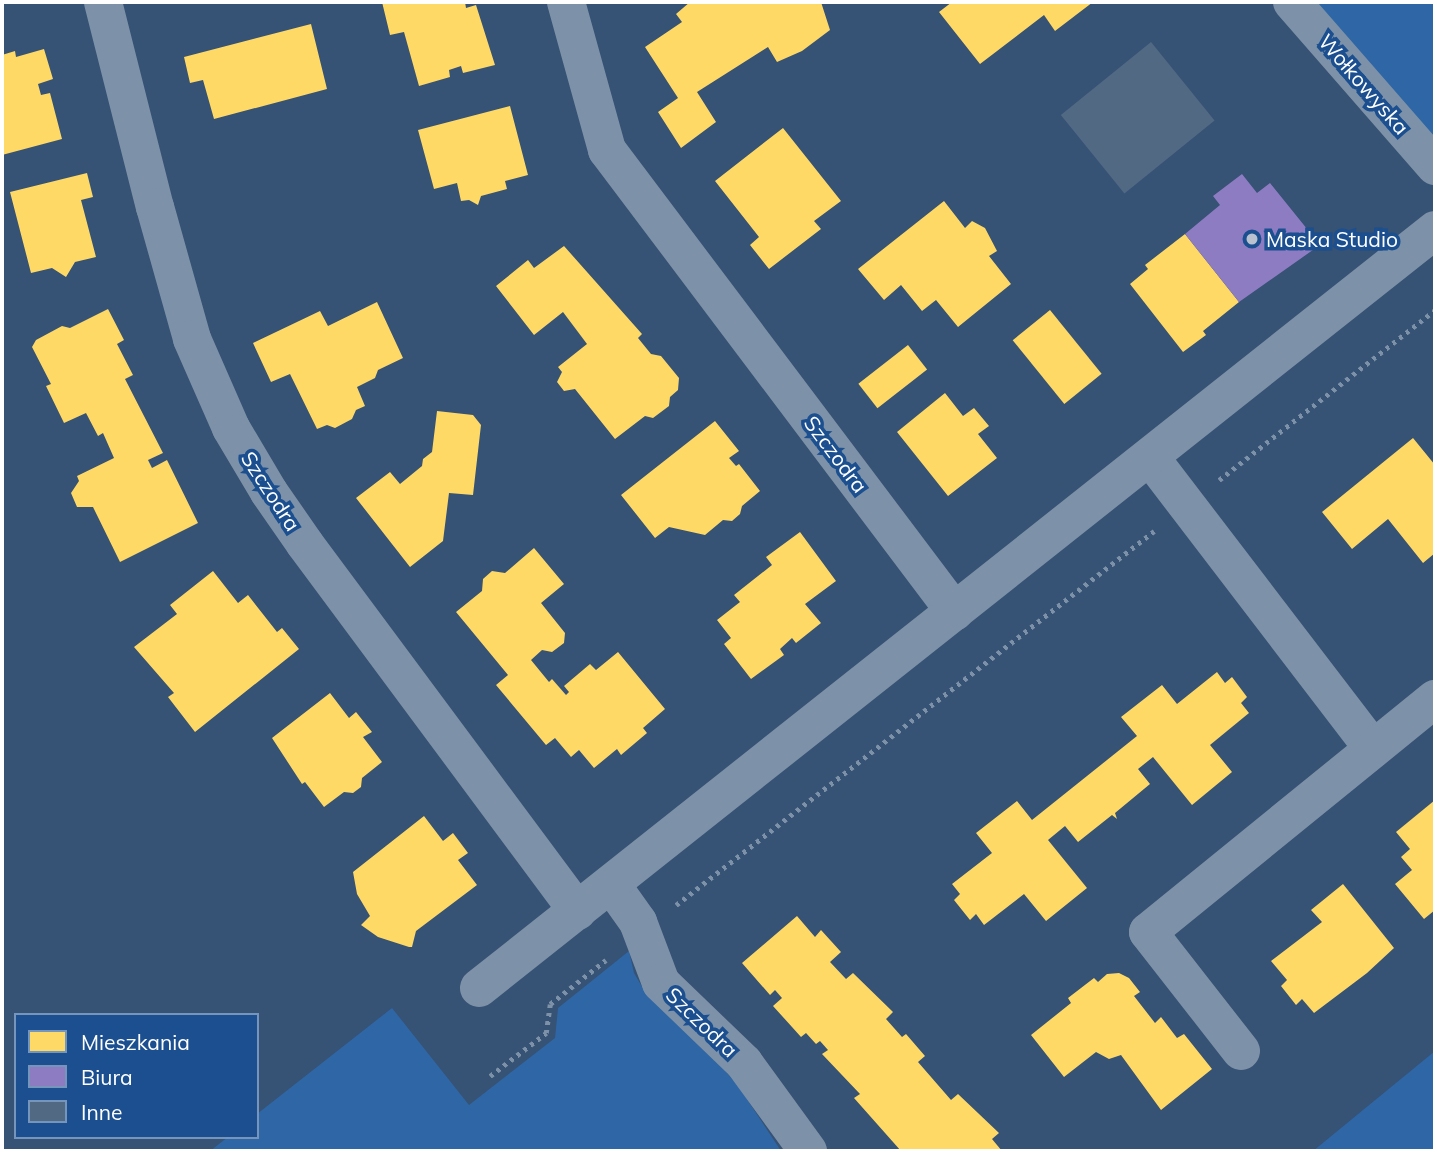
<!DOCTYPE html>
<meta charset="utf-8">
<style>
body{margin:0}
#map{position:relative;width:1437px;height:1153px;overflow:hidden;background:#365274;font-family:Mulish,sans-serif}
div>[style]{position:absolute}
.green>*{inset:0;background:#2f66a5}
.homes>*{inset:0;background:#ffd966;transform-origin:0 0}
.offices>*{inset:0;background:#8e7cc3}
.building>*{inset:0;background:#526984;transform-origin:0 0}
.path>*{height:4.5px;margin-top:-2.25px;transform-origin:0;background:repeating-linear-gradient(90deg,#7d92a8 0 3.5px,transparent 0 8.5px)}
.minor>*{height:38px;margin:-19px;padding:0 19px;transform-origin:19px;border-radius:19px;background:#7d92a8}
.dots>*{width:19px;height:19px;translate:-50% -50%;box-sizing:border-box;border:4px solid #1b4f8f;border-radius:50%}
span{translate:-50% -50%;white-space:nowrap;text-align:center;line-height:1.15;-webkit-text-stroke:7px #1b4f8f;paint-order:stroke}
.street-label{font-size:21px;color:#fff}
.poi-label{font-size:21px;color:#fff}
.left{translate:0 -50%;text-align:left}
.frame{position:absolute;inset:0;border:4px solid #fff;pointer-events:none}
.legend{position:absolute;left:14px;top:1013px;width:245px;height:126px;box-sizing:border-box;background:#1b4f8f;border:2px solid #7695bc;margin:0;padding:9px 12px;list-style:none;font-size:21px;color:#fff}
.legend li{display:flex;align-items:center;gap:14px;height:35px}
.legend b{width:35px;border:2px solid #7695bc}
</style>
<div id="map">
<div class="green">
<i style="clip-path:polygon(1317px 2px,1435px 2px,1435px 145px)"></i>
<i style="clip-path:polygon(629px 951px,634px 973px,644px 990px,701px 1042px,739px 1087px,781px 1151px,210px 1151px,228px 1137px,257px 1137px,257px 1114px,392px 1008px,469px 1105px,555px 1038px,558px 1008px)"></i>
<i style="clip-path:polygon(1435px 1051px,1435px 1151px,1313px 1151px)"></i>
</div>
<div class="homes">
<i style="clip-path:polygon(382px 2px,465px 2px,466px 8px,476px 5px,495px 65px,463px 73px,461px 66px,449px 70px,450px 77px,419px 86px,404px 32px,390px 35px)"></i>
<i style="clip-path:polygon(690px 2px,821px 2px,830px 30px,802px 51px,777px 62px,768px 47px,697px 92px,716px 122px,681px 148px,658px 112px,678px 98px,645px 47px,682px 22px,676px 14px)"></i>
<i style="clip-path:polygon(952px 2px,1093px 2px,1055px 31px,1044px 15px,980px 64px,939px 12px)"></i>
<i style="clip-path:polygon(311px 24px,327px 89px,214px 119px,203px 80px,190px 83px,184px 57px)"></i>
<i style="clip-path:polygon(44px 49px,53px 79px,38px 84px,41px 95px,50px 93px,62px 139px,2px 155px,2px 55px,15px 51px,16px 57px)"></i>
<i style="clip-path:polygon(510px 106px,528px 175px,505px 181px,507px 189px,481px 196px,478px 205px,469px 200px,461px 201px,457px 183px,434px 189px,418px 130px)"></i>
<i style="clip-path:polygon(783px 128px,841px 201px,814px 221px,821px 229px,769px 269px,750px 245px,759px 237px,715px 181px)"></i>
<i style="clip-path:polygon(87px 173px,93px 197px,81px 200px,96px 257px,75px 262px,66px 277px,52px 268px,31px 273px,10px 192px)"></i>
<i style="clip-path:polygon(944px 201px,965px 228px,972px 221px,985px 228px,997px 251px,989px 256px,1011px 284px,958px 327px,936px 300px,922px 311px,901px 285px,884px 300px,858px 269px)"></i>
<i style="clip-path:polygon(1185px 234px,1239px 302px,1203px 331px,1206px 335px,1183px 352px,1130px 284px,1148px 269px,1145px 265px)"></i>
<i style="clip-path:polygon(564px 246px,642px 334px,638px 338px,651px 354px,661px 356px,679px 378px,678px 390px,670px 397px,669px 406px,653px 418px,645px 416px,615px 439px,575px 389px,564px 391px,557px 382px,562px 372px,558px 367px,587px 344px,563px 312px,534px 335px,496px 286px,528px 260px,534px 268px)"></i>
<i style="clip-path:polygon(377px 302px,403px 358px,378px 370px,375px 378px,357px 387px,365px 406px,356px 410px,352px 419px,335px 428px,327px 425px,317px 429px,290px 374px,271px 382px,253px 343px,320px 311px,328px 326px)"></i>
<i style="clip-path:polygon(108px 309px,124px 340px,117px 344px,133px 375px,125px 379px,163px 453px,148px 460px,152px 468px,167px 460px,198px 523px,120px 562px,93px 507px,77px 507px,71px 493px,79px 481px,77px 476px,114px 458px,103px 433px,98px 436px,86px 413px,64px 423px,46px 386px,51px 384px,32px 347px,36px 340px,62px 326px,70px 328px)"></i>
<i style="left:1050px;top:310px;width:82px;height:48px;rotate:51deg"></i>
<i style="left:908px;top:345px;width:31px;height:63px;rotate:52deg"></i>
<i style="clip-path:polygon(945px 393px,963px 416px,974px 408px,989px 426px,978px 434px,997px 458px,948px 496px,897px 432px)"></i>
<i style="clip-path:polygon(437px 411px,473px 415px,481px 425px,473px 495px,449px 493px,443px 541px,410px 567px,356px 498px,390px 472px,400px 484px,422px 466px,423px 459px,432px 452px)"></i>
<i style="clip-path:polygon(715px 421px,739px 451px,729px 458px,736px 466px,739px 464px,760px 491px,742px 506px,740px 514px,732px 521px,723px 520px,705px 535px,669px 527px,655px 538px,621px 495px)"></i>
<i style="clip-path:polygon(1413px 438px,1435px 465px,1435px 553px,1423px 563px,1388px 519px,1352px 549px,1322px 512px)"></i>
<i style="clip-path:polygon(800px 532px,836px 581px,805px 604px,821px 623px,796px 643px,792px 638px,780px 649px,784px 655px,751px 679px,724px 644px,731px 638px,717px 620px,740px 602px,734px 595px,772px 565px,766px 557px)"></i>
<i style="clip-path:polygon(534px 548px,564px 584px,541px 603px,565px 633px,564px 643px,552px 652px,542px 650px,531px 660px,549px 682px,552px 679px,566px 695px,569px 692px,564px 686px,590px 664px,596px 670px,618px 652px,665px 709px,643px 728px,647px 733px,621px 755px,617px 749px,594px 768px,579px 750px,571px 757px,555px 738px,546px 745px,496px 685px,508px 675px,456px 612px,482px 591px,483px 579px,492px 571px,505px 573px)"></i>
<i style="clip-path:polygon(213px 571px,238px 603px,248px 595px,277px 632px,282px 628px,299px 649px,195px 732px,168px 697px,174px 693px,134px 647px,177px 614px,170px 605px)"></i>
<i style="clip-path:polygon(1217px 672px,1225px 683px,1232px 677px,1247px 697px,1241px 703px,1249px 713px,1210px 745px,1232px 772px,1192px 805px,1153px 757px,1138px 769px,1150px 784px,1115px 813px,1117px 819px,1112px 815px,1078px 842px,1065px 826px,1048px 840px,1087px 888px,1046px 921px,1024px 894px,984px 925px,976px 914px,970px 920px,954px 900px,960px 894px,952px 884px,992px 853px,976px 833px,1017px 801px,1032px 820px,1137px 736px,1121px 717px,1162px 685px,1177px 704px)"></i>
<i style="clip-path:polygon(330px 693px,349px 718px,356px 712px,372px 732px,363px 737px,382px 762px,362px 778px,361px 787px,353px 793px,344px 792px,324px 807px,305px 782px,302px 784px,272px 738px)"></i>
<i style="clip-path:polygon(1435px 800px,1435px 910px,1424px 919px,1395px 884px,1412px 870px,1401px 857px,1410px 849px,1396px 832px)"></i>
<i style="clip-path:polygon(424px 816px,443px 841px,453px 833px,468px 853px,458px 860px,477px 885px,416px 931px,412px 947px,409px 947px,378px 937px,361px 925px,370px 916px,357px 894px,353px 872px)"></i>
<i style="clip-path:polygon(1343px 884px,1394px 948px,1367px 973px,1314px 1013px,1302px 999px,1296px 1005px,1281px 986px,1287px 980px,1271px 961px,1322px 922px,1311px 910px)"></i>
<i style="clip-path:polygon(797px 916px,815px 937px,821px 930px,841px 952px,830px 962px,846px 979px,853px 973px,893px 1012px,886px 1019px,902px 1037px,906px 1034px,925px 1056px,918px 1062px,951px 1100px,958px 1094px,999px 1133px,992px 1139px,1002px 1151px,901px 1151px,854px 1098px,860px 1094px,822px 1054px,828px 1050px,820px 1041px,816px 1044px,806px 1033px,801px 1037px,792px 1027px,773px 1006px,782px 998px,775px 990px,770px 995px,742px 963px)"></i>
<i style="clip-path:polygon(1119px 973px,1129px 978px,1140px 992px,1134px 996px,1155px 1023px,1161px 1017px,1177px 1038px,1184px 1034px,1212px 1069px,1161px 1110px,1121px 1055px,1109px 1059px,1096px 1052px,1064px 1077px,1031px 1035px,1071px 1003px,1068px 998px,1094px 978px,1098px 982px,1107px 974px)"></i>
</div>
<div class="offices">
<i style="clip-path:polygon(1242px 174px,1257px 193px,1270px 183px,1320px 245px,1239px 302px,1185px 234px,1220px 205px,1213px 196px)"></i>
</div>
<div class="building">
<i style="left:1151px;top:42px;width:101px;height:116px;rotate:51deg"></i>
</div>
<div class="path">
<i style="left:1219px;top:480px;width:275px;rotate:-38.2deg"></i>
<i style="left:676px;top:905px;width:607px;rotate:-38.04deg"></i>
<i style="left:490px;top:1076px;width:71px;rotate:-37.5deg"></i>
<i style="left:546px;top:1033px;width:29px;rotate:-82deg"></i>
<i style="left:550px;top:1004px;width:71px;rotate:-38.2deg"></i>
</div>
<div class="minor">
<i style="left:103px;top:2px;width:211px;rotate:75.8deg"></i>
<i style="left:155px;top:207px;width:137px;rotate:74.3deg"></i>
<i style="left:192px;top:339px;width:97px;rotate:66.3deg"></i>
<i style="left:231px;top:428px;width:74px;rotate:59.3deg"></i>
<i style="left:269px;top:492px;width:63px;rotate:55.3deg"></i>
<i style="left:305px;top:544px;width:457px;rotate:53.4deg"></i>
<i style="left:566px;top:2px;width:154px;rotate:74.5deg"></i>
<i style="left:607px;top:150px;width:578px;rotate:53.01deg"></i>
<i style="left:1292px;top:2px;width:218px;rotate:48.9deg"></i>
<i style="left:1150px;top:457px;width:367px;rotate:52.6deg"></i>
<i style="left:611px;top:884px;width:47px;rotate:54.6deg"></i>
<i style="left:638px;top:922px;width:65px;rotate:69.3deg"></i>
<i style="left:661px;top:983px;width:115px;rotate:43.9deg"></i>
<i style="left:744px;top:1063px;width:109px;rotate:54deg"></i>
<i style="left:479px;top:988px;width:1220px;rotate:-38.41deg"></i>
<i style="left:1241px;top:1051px;width:151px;rotate:-128deg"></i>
<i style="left:1148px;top:932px;width:370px;rotate:-39.1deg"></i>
</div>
<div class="dots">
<i style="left:1252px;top:239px;background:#b9c2ce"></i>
</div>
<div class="street-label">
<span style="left:1364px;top:84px;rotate:49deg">Wołkowyska</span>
<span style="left:836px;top:454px;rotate:53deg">Szczodra</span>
<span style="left:271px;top:491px;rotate:57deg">Szczodra</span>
<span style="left:702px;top:1022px;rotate:44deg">Szczodra</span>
</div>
<div class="poi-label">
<span class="left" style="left:1266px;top:239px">Maska Studio</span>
</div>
<div class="frame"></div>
<ul class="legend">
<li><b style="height:19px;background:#ffd966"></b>Mieszkania</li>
<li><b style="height:19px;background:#8e7cc3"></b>Biura</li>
<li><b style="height:19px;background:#526984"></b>Inne</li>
</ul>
</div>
